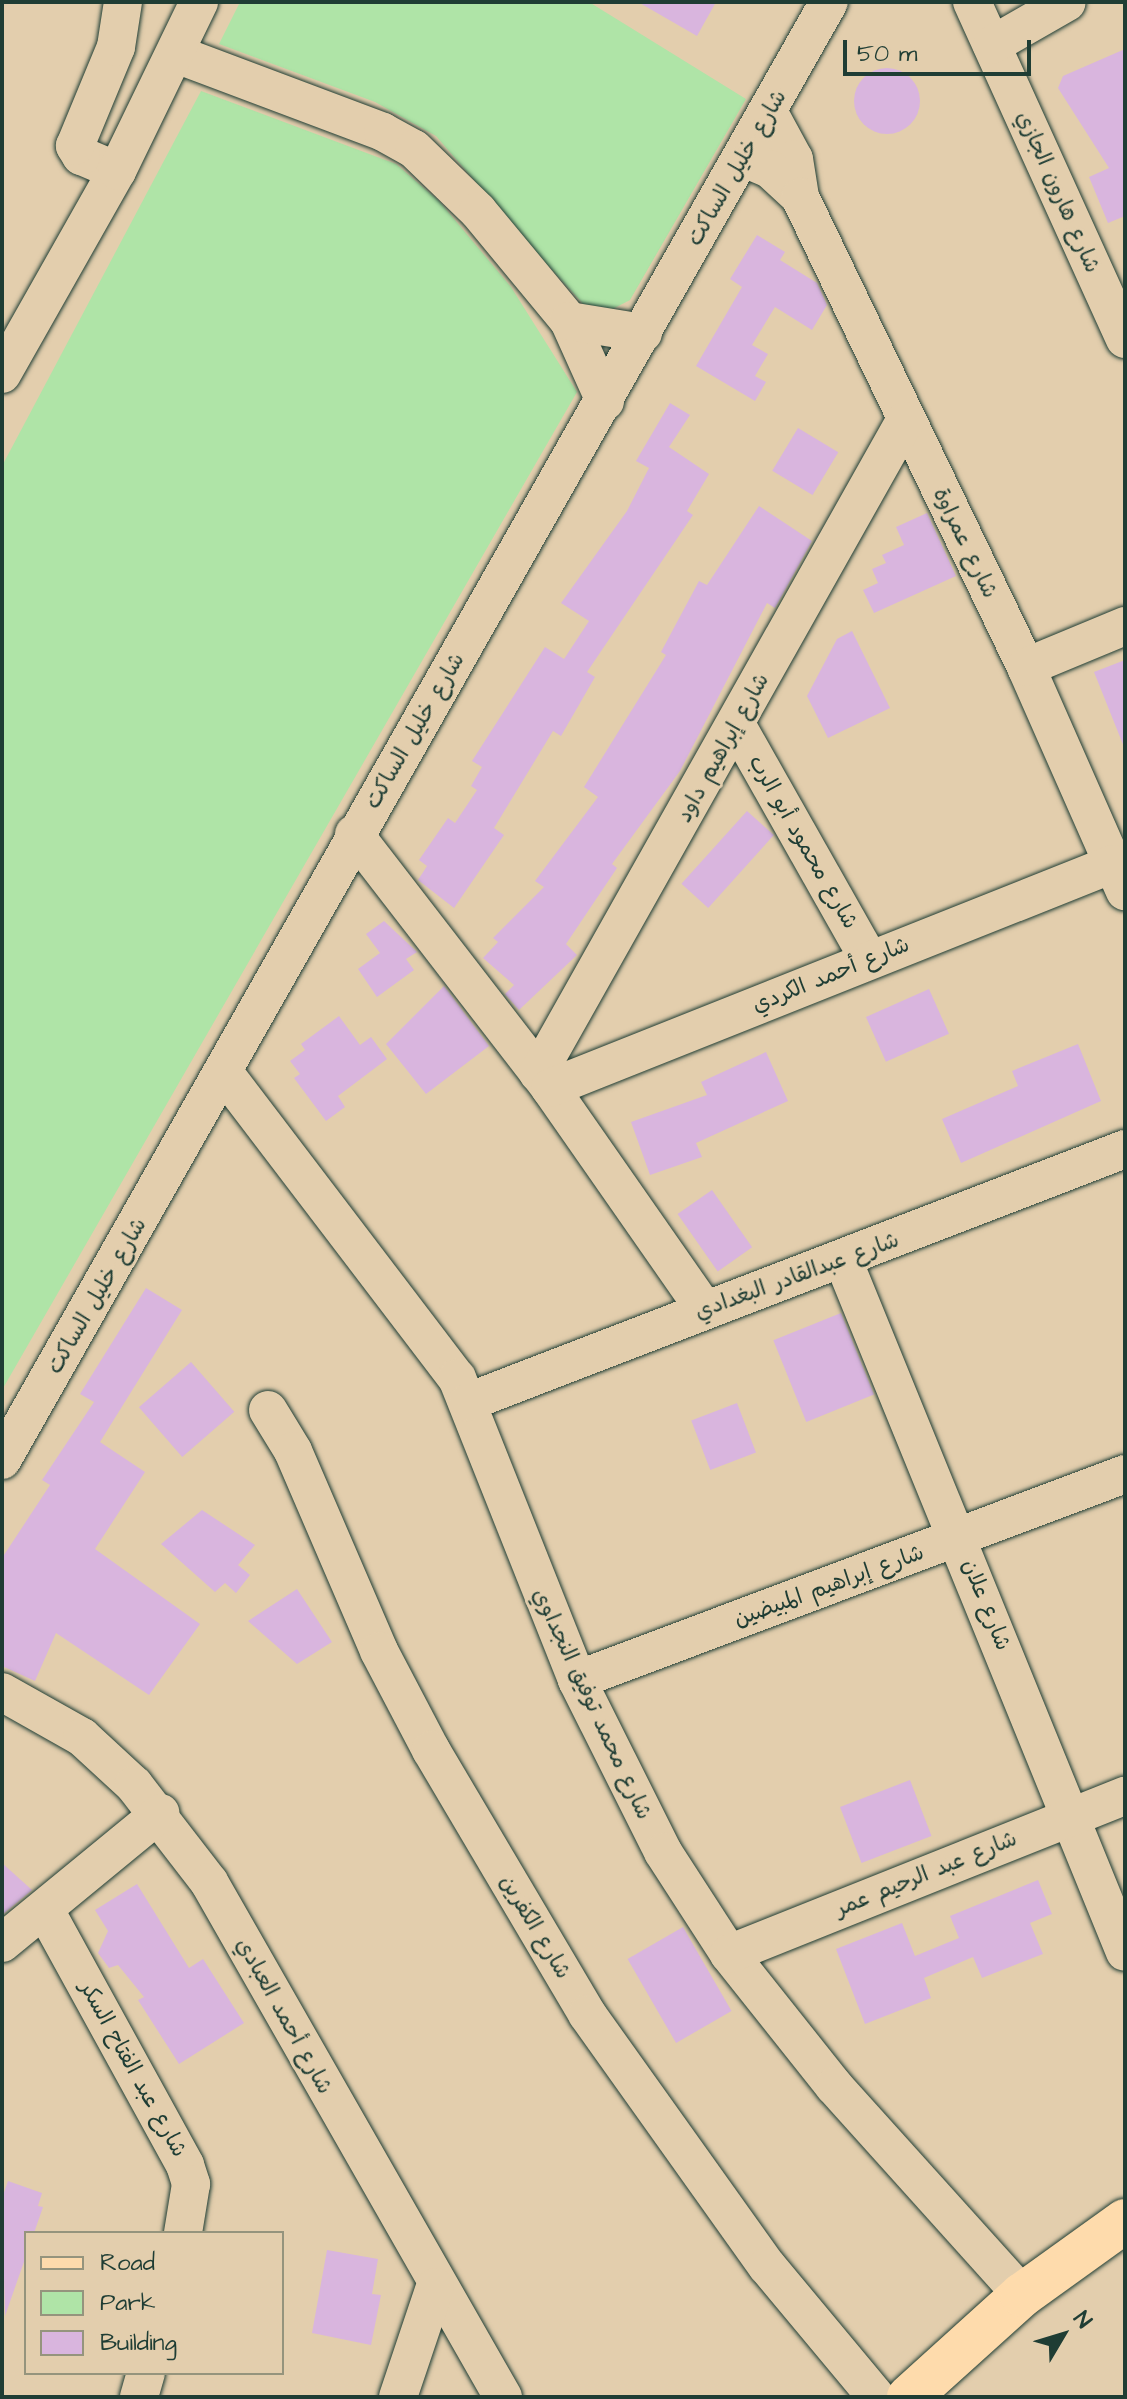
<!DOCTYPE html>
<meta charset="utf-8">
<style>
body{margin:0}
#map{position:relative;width:1127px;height:2399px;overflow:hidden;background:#e3cead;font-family:"Architects Daughter","Playpen Sans Arabic",sans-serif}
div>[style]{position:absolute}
.green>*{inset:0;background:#afe4a7}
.building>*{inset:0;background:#d9b5de;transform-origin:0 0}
.round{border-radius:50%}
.roads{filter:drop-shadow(0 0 2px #1f3d34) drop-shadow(0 0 2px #1f3d34)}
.minor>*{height:38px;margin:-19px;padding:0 19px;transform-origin:19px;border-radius:19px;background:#e3cead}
.major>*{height:44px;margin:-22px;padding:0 22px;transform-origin:22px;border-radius:22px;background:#fedbac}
span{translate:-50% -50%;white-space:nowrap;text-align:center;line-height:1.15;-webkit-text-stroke:6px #e3cead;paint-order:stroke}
.street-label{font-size:22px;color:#1f3d34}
.frame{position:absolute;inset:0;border:4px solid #1f3d34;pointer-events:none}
.legend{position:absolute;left:24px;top:2231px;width:260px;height:144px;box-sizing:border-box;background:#e3cead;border:2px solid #95947d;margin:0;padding:10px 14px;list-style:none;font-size:24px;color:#1f3d34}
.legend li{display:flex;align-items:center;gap:16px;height:40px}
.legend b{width:40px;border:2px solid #95947d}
.north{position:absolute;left:1023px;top:2295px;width:80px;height:80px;-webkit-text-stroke:6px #e3cead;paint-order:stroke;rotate:52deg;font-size:22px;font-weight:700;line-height:32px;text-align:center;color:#1f3d34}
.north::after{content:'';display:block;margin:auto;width:28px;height:36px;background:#1f3d34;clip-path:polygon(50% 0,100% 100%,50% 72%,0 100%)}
.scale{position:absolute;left:843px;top:40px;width:188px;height:36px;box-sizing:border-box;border:4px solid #1f3d34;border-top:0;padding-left:10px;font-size:24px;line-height:28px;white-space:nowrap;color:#1f3d34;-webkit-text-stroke:6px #e3cead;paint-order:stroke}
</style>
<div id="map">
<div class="green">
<i style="clip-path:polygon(240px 2px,589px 2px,746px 99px,630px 300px,603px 314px,586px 307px,543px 260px,436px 136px,375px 102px,219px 44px)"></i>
<i style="clip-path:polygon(201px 91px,396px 164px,439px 201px,511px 287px,577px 392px,2px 1390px,2px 466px)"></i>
</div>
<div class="building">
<i style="clip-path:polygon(638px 2px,716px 2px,697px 36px)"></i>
<i style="clip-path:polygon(1125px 49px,1125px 216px,1108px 223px,1089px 177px,1109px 168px,1058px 88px,1063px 76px)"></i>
<i class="round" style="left:854px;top:68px;width:66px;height:66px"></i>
<i style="clip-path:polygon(757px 235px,785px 252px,780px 260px,817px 283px,827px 305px,812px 330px,775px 307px,752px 345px,768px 354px,755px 376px,766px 382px,755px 401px,696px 366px,742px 287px,730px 279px)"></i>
<i style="clip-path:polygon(670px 403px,690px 415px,669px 447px,709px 474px,687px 511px,693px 515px,587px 672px,595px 677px,561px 736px,553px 731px,494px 828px,504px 835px,454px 908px,418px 880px,427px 866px,419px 860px,448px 818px,455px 823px,477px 790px,471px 786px,482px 767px,472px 761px,545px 647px,564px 659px,589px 621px,561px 603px,627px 511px,649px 468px,636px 461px)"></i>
<i style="left:798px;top:428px;width:47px;height:50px;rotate:31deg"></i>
<i style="clip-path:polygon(759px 506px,812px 541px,775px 608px,767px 603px,680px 771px,612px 864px,617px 868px,566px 944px,577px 955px,519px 1010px,505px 994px,514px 985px,483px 958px,498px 942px,493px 938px,544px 887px,535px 881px,598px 797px,584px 787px,666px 655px,661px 652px,699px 581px,707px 585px)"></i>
<i style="clip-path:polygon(927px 513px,956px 576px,874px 613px,863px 590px,878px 583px,872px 569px,886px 563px,882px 555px,904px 545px,896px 527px)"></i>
<i style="clip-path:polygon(852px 631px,890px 708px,828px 738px,807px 696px,837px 639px)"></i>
<i style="clip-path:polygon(1125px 660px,1125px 747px,1124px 747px,1094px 672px)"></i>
<i style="left:747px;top:811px;width:36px;height:98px;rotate:42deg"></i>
<i style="clip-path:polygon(384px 921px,417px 952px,406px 959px,414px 970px,377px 997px,358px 969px,380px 953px,366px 934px)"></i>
<i style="clip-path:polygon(444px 986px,489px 1046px,426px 1094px,386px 1044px)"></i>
<i style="left:929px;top:989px;width:49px;height:69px;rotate:66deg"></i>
<i style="clip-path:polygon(339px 1016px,360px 1045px,371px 1037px,387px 1059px,338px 1096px,345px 1107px,326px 1121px,294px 1078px,300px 1074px,290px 1061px,305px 1050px,301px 1044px)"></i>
<i style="clip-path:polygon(1078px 1044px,1101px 1101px,961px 1163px,942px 1119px,1018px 1086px,1012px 1071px)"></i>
<i style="clip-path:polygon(766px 1052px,788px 1101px,696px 1143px,702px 1157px,650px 1175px,631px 1122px,707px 1095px,701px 1082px)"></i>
<i style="left:712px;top:1190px;width:70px;height:42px;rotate:55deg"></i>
<i style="clip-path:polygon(146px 1288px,182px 1310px,100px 1442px,145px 1472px,95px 1549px,200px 1624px,149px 1695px,56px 1633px,35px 1681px,2px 1666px,2px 1558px,50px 1485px,42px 1480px,94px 1402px,80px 1394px)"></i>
<i style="left:841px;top:1313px;width:88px;height:73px;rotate:68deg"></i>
<i style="left:191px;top:1362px;width:66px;height:69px;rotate:49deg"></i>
<i style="left:737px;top:1403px;width:53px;height:49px;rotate:69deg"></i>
<i style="clip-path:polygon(202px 1510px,255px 1545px,238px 1565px,250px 1575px,236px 1593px,225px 1583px,215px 1592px,161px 1544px)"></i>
<i style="clip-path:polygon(297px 1589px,332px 1642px,297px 1664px,248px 1621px)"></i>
<i style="left:910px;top:1780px;width:60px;height:75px;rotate:69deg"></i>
<i style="clip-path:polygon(2px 1863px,32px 1890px,2px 1915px)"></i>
<i style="clip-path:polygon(1038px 1880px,1052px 1914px,1030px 1923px,1043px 1954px,982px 1978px,973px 1957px,924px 1978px,931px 1998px,865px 2024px,836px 1949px,902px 1923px,915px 1956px,959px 1938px,950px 1916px)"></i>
<i style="clip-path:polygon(137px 1884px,189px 1968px,203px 1959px,244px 2023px,179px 2064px,138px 2000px,144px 1997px,118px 1965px,109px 1968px,98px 1953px,108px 1931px,95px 1910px)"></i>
<i style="left:683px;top:1927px;width:97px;height:64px;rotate:60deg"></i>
<i style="clip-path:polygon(8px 2181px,42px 2193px,38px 2206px,43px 2207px,34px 2233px,26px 2233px,26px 2256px,5px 2316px,2px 2198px)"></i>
<i style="clip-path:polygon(327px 2250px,378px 2259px,372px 2294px,381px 2295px,371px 2345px,312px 2333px)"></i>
</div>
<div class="roads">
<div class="minor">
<i style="left:972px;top:2px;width:370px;rotate:65.6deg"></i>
<i style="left:992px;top:45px;width:86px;rotate:-29.8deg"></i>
<i style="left:176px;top:54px;width:221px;rotate:20.6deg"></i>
<i style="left:383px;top:132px;width:35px;rotate:29deg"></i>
<i style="left:414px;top:149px;width:89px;rotate:44.1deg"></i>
<i style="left:478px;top:211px;width:143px;rotate:50.4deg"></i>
<i style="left:569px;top:321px;width:88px;rotate:65.8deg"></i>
<i style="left:769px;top:113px;width:52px;rotate:61.5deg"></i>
<i style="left:794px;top:159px;width:38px;rotate:81deg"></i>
<i style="left:744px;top:158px;width:28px;rotate:23deg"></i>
<i style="left:770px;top:169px;width:41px;rotate:43deg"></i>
<i style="left:800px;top:197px;width:522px;rotate:64.32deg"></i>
<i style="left:1026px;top:667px;width:245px;rotate:66.2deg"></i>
<i style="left:117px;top:171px;width:39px;rotate:-157deg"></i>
<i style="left:81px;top:156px;width:12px;rotate:-121deg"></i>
<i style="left:75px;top:146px;width:107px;rotate:-67.5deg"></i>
<i style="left:116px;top:47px;width:46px;rotate:-81.2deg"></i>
<i style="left:569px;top:321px;width:75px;rotate:9.2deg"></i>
<i style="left:2px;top:374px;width:233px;rotate:-60.5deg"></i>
<i style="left:117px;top:171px;width:188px;rotate:-64.1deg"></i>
<i style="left:1026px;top:667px;width:107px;rotate:-22.5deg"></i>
<i style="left:737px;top:726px;width:268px;rotate:60.5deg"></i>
<i style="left:354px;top:834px;width:321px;rotate:52.3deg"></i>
<i style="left:550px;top:1088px;width:269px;rotate:55.1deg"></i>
<i style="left:538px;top:1073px;width:748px;rotate:-60.63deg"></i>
<i style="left:225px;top:1074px;width:382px;rotate:52.7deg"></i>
<i style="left:457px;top:1378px;width:325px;rotate:68.3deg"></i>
<i style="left:577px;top:1680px;width:192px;rotate:63.4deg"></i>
<i style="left:663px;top:1852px;width:121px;rotate:57.1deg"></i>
<i style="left:729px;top:1954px;width:169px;rotate:51.5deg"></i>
<i style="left:834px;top:2086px;width:281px;rotate:48deg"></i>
<i style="left:550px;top:1088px;width:606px;rotate:-21.7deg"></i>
<i style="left:843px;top:1260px;width:747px;rotate:67.83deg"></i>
<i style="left:468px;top:1402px;width:704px;rotate:-21.06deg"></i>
<i style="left:268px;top:1410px;width:48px;rotate:58.6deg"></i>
<i style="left:293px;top:1451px;width:218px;rotate:66.7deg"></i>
<i style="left:379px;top:1651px;width:112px;rotate:62.3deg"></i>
<i style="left:431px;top:1750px;width:307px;rotate:59.4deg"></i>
<i style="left:587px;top:2014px;width:310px;rotate:54.5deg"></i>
<i style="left:767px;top:2266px;width:170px;rotate:50.2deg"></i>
<i style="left:2px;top:1460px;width:1676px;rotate:-60.44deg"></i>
<i style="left:577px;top:1680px;width:585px;rotate:-20.6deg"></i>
<i style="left:2px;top:1692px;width:92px;rotate:29.4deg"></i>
<i style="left:82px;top:1737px;width:71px;rotate:42.7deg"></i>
<i style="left:134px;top:1785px;width:123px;rotate:52.3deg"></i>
<i style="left:209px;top:1882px;width:593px;rotate:60.28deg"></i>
<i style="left:46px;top:1912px;width:289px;rotate:61.2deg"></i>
<i style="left:185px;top:2165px;width:20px;rotate:72deg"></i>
<i style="left:191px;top:2184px;width:50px;rotate:99.3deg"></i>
<i style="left:2px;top:1943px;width:205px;rotate:-39.4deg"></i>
<i style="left:729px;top:1954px;width:426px;rotate:-21.8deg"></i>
<i style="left:139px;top:2397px;width:25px;rotate:-74deg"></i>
<i style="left:398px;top:2397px;width:116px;rotate:-71.4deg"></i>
</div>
<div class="major">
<i style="left:909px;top:2397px;width:152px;rotate:-42.1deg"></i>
<i style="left:1022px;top:2295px;width:127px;rotate:-35.7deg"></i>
</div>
</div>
<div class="street-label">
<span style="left:737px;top:168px;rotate:-60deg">شارع خليل الساكت</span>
<span style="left:1058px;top:192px;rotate:66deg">شارع هارون الجازي</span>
<span style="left:965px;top:543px;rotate:64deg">شارع عمراوة</span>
<span style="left:415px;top:731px;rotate:-60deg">شارع خليل الساكت</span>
<span style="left:723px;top:748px;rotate:-61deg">شارع إبراهيم داود</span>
<span style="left:803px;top:842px;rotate:60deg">شارع محمود أبو الرب</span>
<span style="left:831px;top:975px;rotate:-22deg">شارع أحمد الكردي</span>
<span style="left:797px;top:1276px;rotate:-20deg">شارع عبدالقادر البغدادي</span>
<span style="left:97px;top:1296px;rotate:-60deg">شارع خليل الساكت</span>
<span style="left:829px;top:1586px;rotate:-20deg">شارع إبراهيم المبيضين</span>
<span style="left:986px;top:1605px;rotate:68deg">شارع علان</span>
<span style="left:592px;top:1704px;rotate:65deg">شارع محمد توفيق النجداوي</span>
<span style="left:926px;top:1874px;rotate:-22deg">شارع عبد الرحيم عمر</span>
<span style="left:535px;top:1927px;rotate:59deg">شارع الكفرين</span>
<span style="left:284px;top:2016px;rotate:61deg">شارع أحمد العبادي</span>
<span style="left:133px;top:2069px;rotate:61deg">شارع عبد الفتاح السكر</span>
</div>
<div class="frame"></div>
<ul class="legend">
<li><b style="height:10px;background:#fedbac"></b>Road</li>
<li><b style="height:22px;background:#afe4a7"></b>Park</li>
<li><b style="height:22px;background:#d9b5de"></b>Building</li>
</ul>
<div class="north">N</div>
<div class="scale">50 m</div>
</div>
